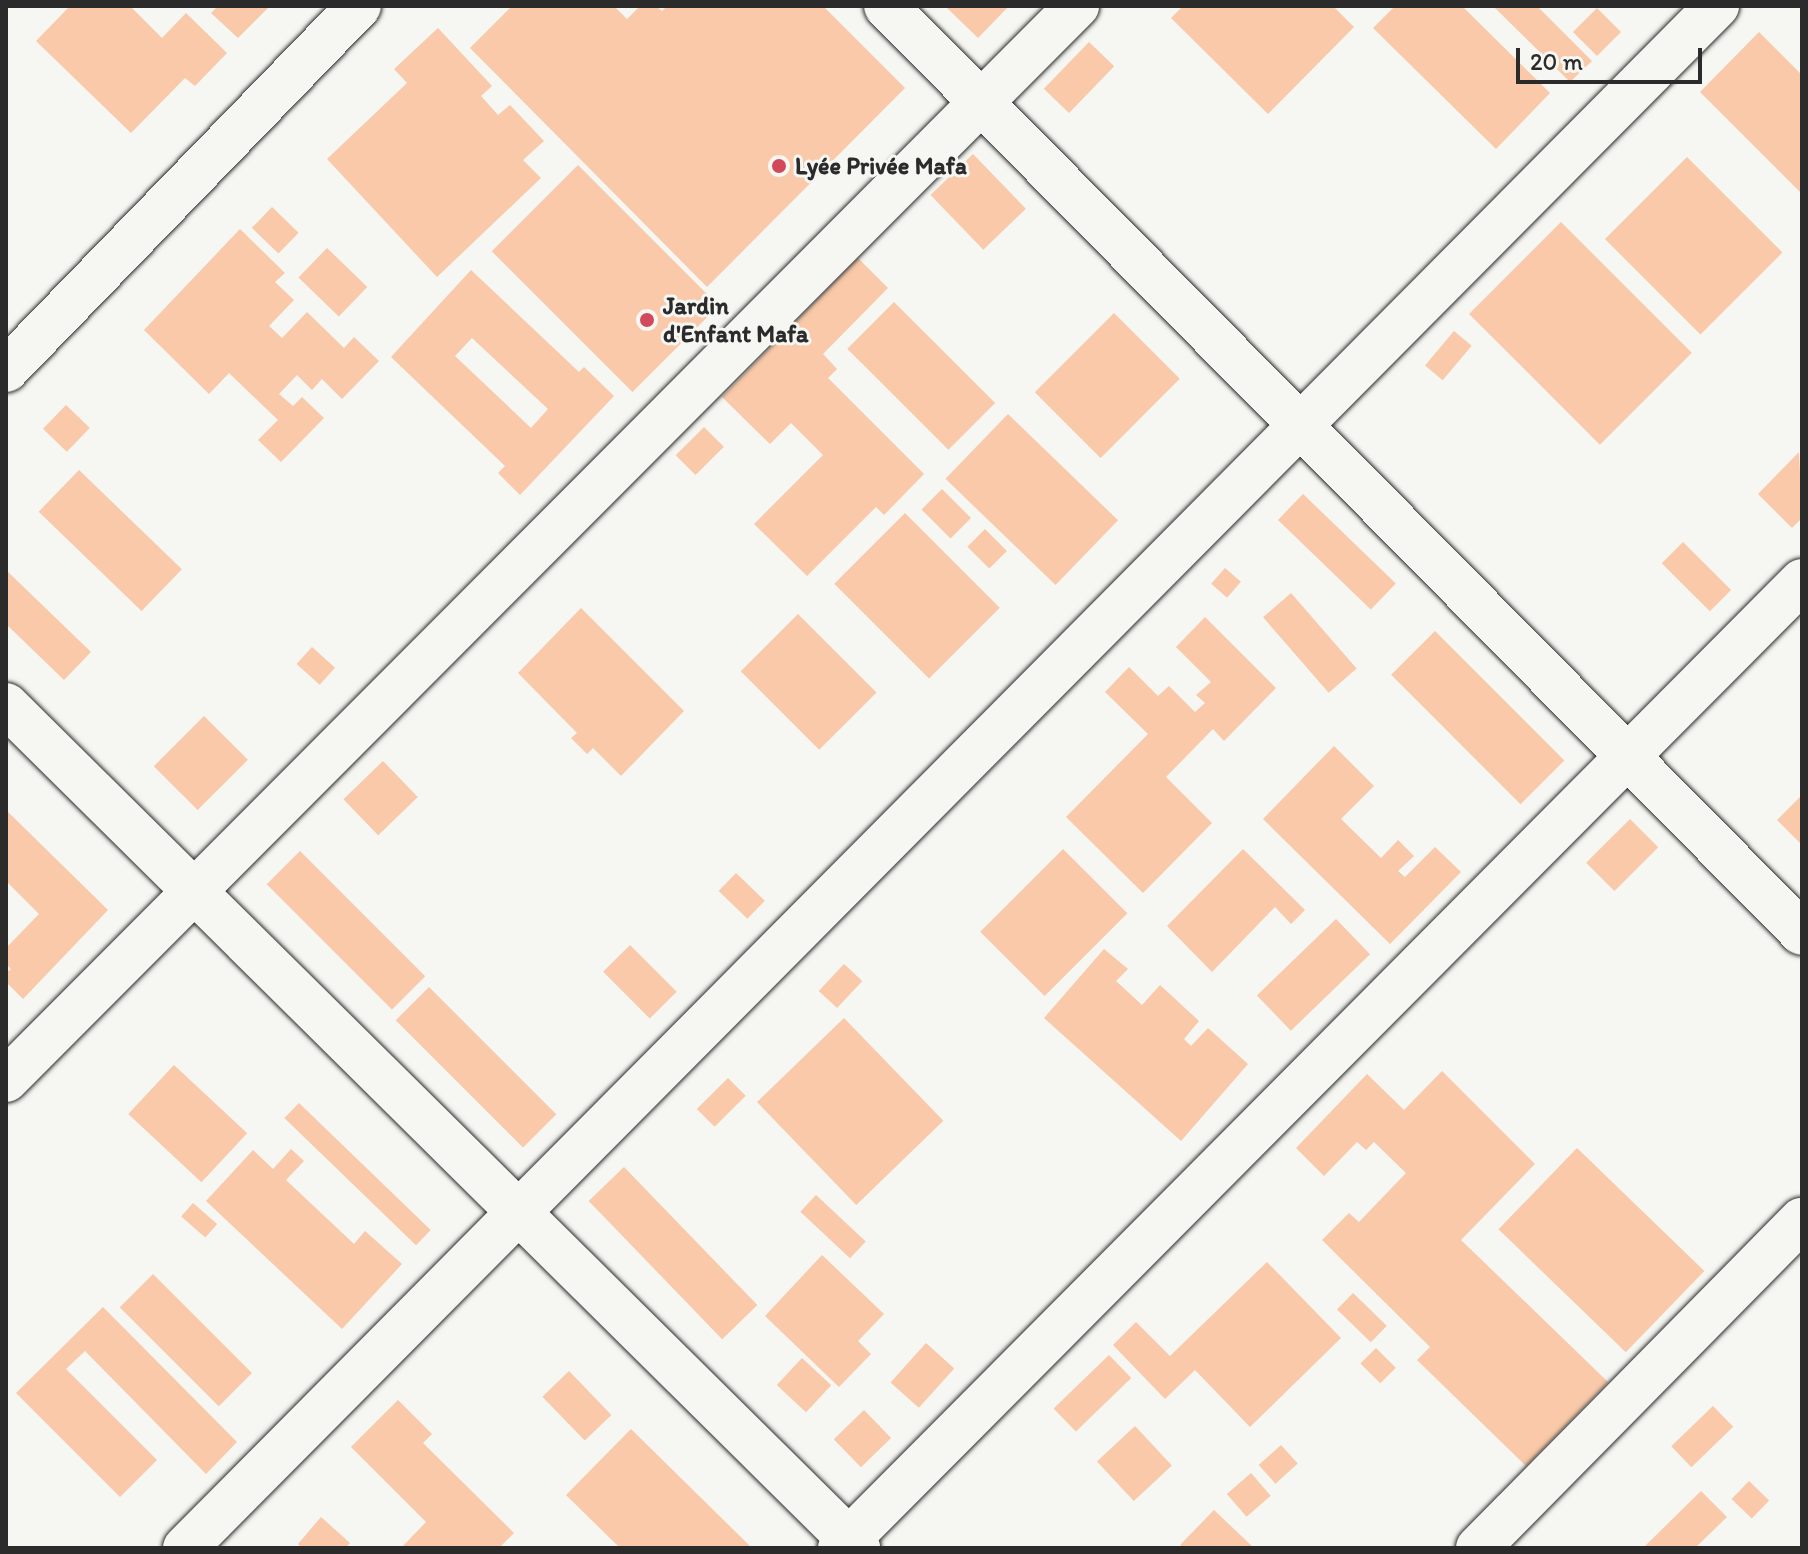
<!DOCTYPE html>
<meta charset="utf-8">
<style>
body{margin:0}
#map{position:relative;width:1808px;height:1554px;overflow:hidden;background:#f6f6f2;font-family:Itim,sans-serif}
div>[style]{position:absolute}
.building>*{inset:0;background:#f9c9a9;transform-origin:0 0}
.roads{filter:drop-shadow(0 0 2px #2b2b2b) drop-shadow(0 0 2px #2b2b2b)}
.minor>*{height:44px;margin:-22px;padding:0 22px;transform-origin:22px;border-radius:22px;background:#f6f6f2}
.dots>*{width:22px;height:22px;translate:-50% -50%;box-sizing:border-box;border:4px solid #f6f6f2;border-radius:50%}
span{translate:-50% -50%;white-space:nowrap;text-align:center;line-height:1.15;-webkit-text-stroke:6px #f6f6f2;paint-order:stroke}
.poi-label{font-size:24px;color:#2b2b2b;font-weight:700}
.left{translate:0 -50%;text-align:left}
.frame{position:absolute;inset:0;border:8px solid #2b2b2b;pointer-events:none}
.scale{position:absolute;left:1516px;top:48px;width:186px;height:36px;box-sizing:border-box;border:4px solid #2b2b2b;border-top:0;padding-left:10px;font-size:24px;line-height:28px;white-space:nowrap;color:#2b2b2b;-webkit-text-stroke:6px #f6f6f2;paint-order:stroke}
</style>
<div id="map">
<div class="building">
<i style="clip-path:polygon(70px 6px,130px 6px,162px 38px,186px 13px,227px 53px,195px 86px,185px 78px,131px 133px,36px 41px)"></i>
<i style="clip-path:polygon(218px 6px,266px 6px,268px 8px,238px 38px,211px 13px)"></i>
<i style="clip-path:polygon(512px 6px,614px 6px,627px 19px,640px 6px,656px 6px,662px 11px,667px 6px,823px 6px,905px 88px,707px 287px,470px 48px)"></i>
<i style="clip-path:polygon(945px 6px,1009px 6px,978px 38px)"></i>
<i style="clip-path:polygon(1183px 6px,1333px 6px,1354px 27px,1268px 114px,1171px 18px)"></i>
<i style="clip-path:polygon(1395px 6px,1462px 6px,1550px 93px,1496px 149px,1373px 28px)"></i>
<i style="clip-path:polygon(1493px 6px,1537px 6px,1592px 61px,1570px 82px)"></i>
<i style="left:1597px;top:8px;width:34px;height:34px;rotate:45deg"></i>
<i style="clip-path:polygon(438px 28px,492px 86px,481px 96px,498px 115px,510px 105px,544px 141px,523px 160px,541px 178px,437px 277px,327px 159px,407px 83px,394px 69px)"></i>
<i style="clip-path:polygon(1759px 32px,1802px 75px,1802px 194px,1700px 92px)"></i>
<i style="left:1089px;top:42px;width:35px;height:65px;rotate:44deg"></i>
<i style="left:973px;top:154px;width:76px;height:59px;rotate:46deg"></i>
<i style="left:1687px;top:157px;width:135px;height:116px;rotate:45deg"></i>
<i style="left:578px;top:165px;width:199px;height:122px;rotate:45deg"></i>
<i style="left:272px;top:207px;width:37px;height:29px;rotate:44deg"></i>
<i style="left:1561px;top:222px;width:185px;height:130px;rotate:45deg"></i>
<i style="clip-path:polygon(240px 229px,285px 273px,275px 282px,294px 300px,269px 326px,282px 338px,307px 312px,344px 348px,354px 337px,379px 361px,342px 399px,322px 379px,312px 390px,297px 375px,279px 394px,293px 406px,302px 397px,324px 418px,281px 462px,258px 440px,278px 420px,229px 373px,209px 394px,144px 330px)"></i>
<i style="left:327px;top:248px;width:56px;height:41px;rotate:44deg"></i>
<i style="clip-path:polygon(858px 258px,888px 288px,823px 354px,837px 369px,828px 378px,924px 474px,884px 515px,876px 507px,807px 576px,754px 524px,823px 455px,791px 423px,770px 444px,722px 397px)"></i>
<i style="clip-path:polygon(evenodd,471px 270px,579px 372px,584px 367px,614px 396px,520px 495px,498px 473px,505px 466px,391px 357px,471px 270px,472px 338px,548px 409px,531px 428px,455px 356px,472px 338px)"></i>
<i style="left:894px;top:302px;width:143px;height:66px;rotate:45deg"></i>
<i style="left:1114px;top:313px;width:93px;height:112px;rotate:45deg"></i>
<i style="left:1454px;top:331px;width:23px;height:45px;rotate:40deg"></i>
<i style="left:66px;top:405px;width:33px;height:33px;rotate:44deg"></i>
<i style="left:1008px;top:414px;width:153px;height:90px;rotate:44deg"></i>
<i style="left:704px;top:427px;width:28px;height:40px;rotate:45deg"></i>
<i style="clip-path:polygon(1799px 452px,1802px 518px,1792px 528px,1758px 494px)"></i>
<i style="left:79px;top:470px;width:143px;height:58px;rotate:44deg"></i>
<i style="left:942px;top:489px;width:41px;height:29px;rotate:45deg"></i>
<i style="left:1303px;top:494px;width:129px;height:36px;rotate:44deg"></i>
<i style="left:905px;top:513px;width:134px;height:100px;rotate:45deg"></i>
<i style="left:985px;top:529px;width:31px;height:25px;rotate:45deg"></i>
<i style="left:1683px;top:542px;width:68px;height:30px;rotate:45deg"></i>
<i style="left:1225px;top:568px;width:21px;height:21px;rotate:41deg"></i>
<i style="clip-path:polygon(6px 570px,91px 652px,64px 680px,6px 624px)"></i>
<i style="left:1291px;top:593px;width:100px;height:37px;rotate:49deg"></i>
<i style="clip-path:polygon(581px 608px,684px 711px,621px 776px,593px 748px,587px 754px,571px 738px,577px 733px,518px 673px)"></i>
<i style="left:798px;top:614px;width:111px;height:81px;rotate:45deg"></i>
<i style="clip-path:polygon(1205px 617px,1276px 688px,1224px 741px,1213px 729px,1166px 777px,1212px 823px,1143px 893px,1066px 817px,1148px 734px,1105px 692px,1129px 667px,1158px 696px,1169px 686px,1195px 712px,1205px 703px,1196px 695px,1211px 682px,1176px 647px)"></i>
<i style="left:1435px;top:631px;width:183px;height:62px;rotate:45deg"></i>
<i style="left:312px;top:647px;width:31px;height:23px;rotate:42deg"></i>
<i style="left:204px;top:716px;width:62px;height:71px;rotate:45deg"></i>
<i style="clip-path:polygon(1334px 746px,1374px 786px,1341px 819px,1381px 858px,1398px 840px,1414px 856px,1398px 871px,1405px 877px,1435px 847px,1461px 872px,1390px 944px,1263px 819px)"></i>
<i style="left:383px;top:761px;width:50px;height:55px;rotate:46deg"></i>
<i style="clip-path:polygon(1802px 795px,1802px 845px,1777px 820px)"></i>
<i style="clip-path:polygon(6px 810px,108px 910px,23px 999px,6px 982px,6px 973px,11px 969px,6px 964px,6px 948px,39px 914px,6px 881px)"></i>
<i style="left:1630px;top:819px;width:40px;height:62px;rotate:45deg"></i>
<i style="left:1063px;top:849px;width:91px;height:117px;rotate:45deg"></i>
<i style="clip-path:polygon(1243px 849px,1305px 910px,1291px 924px,1275px 907px,1212px 972px,1167px 926px)"></i>
<i style="left:300px;top:851px;width:177px;height:47px;rotate:45deg"></i>
<i style="left:736px;top:873px;width:40px;height:25px;rotate:44deg"></i>
<i style="left:1336px;top:919px;width:49px;height:110px;rotate:46deg"></i>
<i style="left:630px;top:945px;width:66px;height:38px;rotate:45deg"></i>
<i style="clip-path:polygon(1104px 949px,1128px 969px,1116px 981px,1142px 1005px,1160px 985px,1199px 1021px,1184px 1039px,1191px 1046px,1208px 1028px,1248px 1064px,1181px 1141px,1044px 1018px)"></i>
<i style="left:844px;top:964px;width:25px;height:37px;rotate:43deg"></i>
<i style="left:429px;top:987px;width:180px;height:47px;rotate:45deg"></i>
<i style="left:844px;top:1018px;width:143px;height:121px;rotate:46deg"></i>
<i style="left:174px;top:1065px;width:100px;height:67px;rotate:43deg"></i>
<i style="clip-path:polygon(1442px 1071px,1535px 1164px,1461px 1240px,1608px 1382px,1526px 1466px,1417px 1360px,1430px 1347px,1322px 1240px,1349px 1213px,1359px 1222px,1406px 1173px,1374px 1142px,1366px 1150px,1357px 1142px,1324px 1176px,1296px 1148px,1367px 1074px,1404px 1110px)"></i>
<i style="left:728px;top:1078px;width:25px;height:44px;rotate:45deg"></i>
<i style="left:299px;top:1103px;width:183px;height:21px;rotate:44deg"></i>
<i style="left:1577px;top:1148px;width:177px;height:113px;rotate:44deg"></i>
<i style="clip-path:polygon(291px 1149px,304px 1161px,286px 1180px,354px 1244px,365px 1231px,402px 1264px,342px 1329px,206px 1201px,253px 1150px,273px 1169px)"></i>
<i style="left:624px;top:1167px;width:192px;height:49px;rotate:46deg"></i>
<i style="left:816px;top:1195px;width:68px;height:23px;rotate:43deg"></i>
<i style="left:193px;top:1203px;width:32px;height:18px;rotate:41deg"></i>
<i style="clip-path:polygon(822px 1255px,884px 1314px,858px 1341px,871px 1354px,839px 1387px,765px 1316px)"></i>
<i style="clip-path:polygon(1267px 1262px,1341px 1338px,1250px 1427px,1195px 1370px,1165px 1399px,1113px 1345px,1136px 1322px,1170px 1356px)"></i>
<i style="left:153px;top:1274px;width:140px;height:47px;rotate:45deg"></i>
<i style="left:1353px;top:1293px;width:47px;height:23px;rotate:44deg"></i>
<i style="clip-path:polygon(103px 1307px,237px 1442px,206px 1474px,85px 1351px,66px 1369px,157px 1460px,120px 1497px,16px 1393px)"></i>
<i style="left:926px;top:1343px;width:38px;height:53px;rotate:42deg"></i>
<i style="left:1376px;top:1348px;width:28px;height:22px;rotate:45deg"></i>
<i style="left:1109px;top:1355px;width:32px;height:77px;rotate:46deg"></i>
<i style="left:802px;top:1358px;width:40px;height:37px;rotate:43deg"></i>
<i style="left:569px;top:1371px;width:61px;height:37px;rotate:46deg"></i>
<i style="clip-path:polygon(398px 1400px,432px 1434px,423px 1443px,514px 1533px,499px 1548px,401px 1548px,426px 1522px,351px 1447px)"></i>
<i style="left:1713px;top:1406px;width:29px;height:58px;rotate:46deg"></i>
<i style="left:864px;top:1410px;width:39px;height:42px;rotate:46deg"></i>
<i style="left:1135px;top:1426px;width:54px;height:52px;rotate:47deg"></i>
<i style="clip-path:polygon(631px 1429px,752px 1548px,620px 1548px,566px 1495px)"></i>
<i style="left:1281px;top:1445px;width:25px;height:30px;rotate:48deg"></i>
<i style="left:1251px;top:1473px;width:30px;height:32px;rotate:49deg"></i>
<i style="left:1749px;top:1481px;width:28px;height:25px;rotate:44deg"></i>
<i style="clip-path:polygon(1701px 1491px,1727px 1517px,1695px 1548px,1643px 1548px)"></i>
<i style="clip-path:polygon(1214px 1510px,1254px 1548px,1184px 1548px,1180px 1545px)"></i>
<i style="clip-path:polygon(321px 1517px,350px 1543px,346px 1548px,302px 1548px,298px 1544px)"></i>
</div>
<div class="roads">
<div class="minor">
<i style="left:886px;top:6px;width:1303px;rotate:45.34deg"></i>
<i style="left:6px;top:370px;width:507px;rotate:-45.88deg"></i>
<i style="left:6px;top:705px;width:1199px;rotate:44.7deg"></i>
<i style="left:6px;top:1080px;width:1517px;rotate:-45.08deg"></i>
<i style="left:185px;top:1548px;width:2174px;rotate:-45.19deg"></i>
<i style="left:840px;top:1548px;width:1364px;rotate:-45.15deg"></i>
<i style="left:1478px;top:1548px;width:461px;rotate:-45.4deg"></i>
</div>
</div>
<div class="dots">
<i style="left:779px;top:166px;background:#d1495b"></i>
<i style="left:647px;top:320px;background:#d1495b"></i>
</div>
<div class="poi-label">
<span class="left" style="left:795px;top:166px">Lyée Privée Mafa</span>
<span class="left" style="left:663px;top:320px">Jardin<br>d'Enfant Mafa</span>
</div>
<div class="frame"></div>
<div class="scale">20 m</div>
</div>
